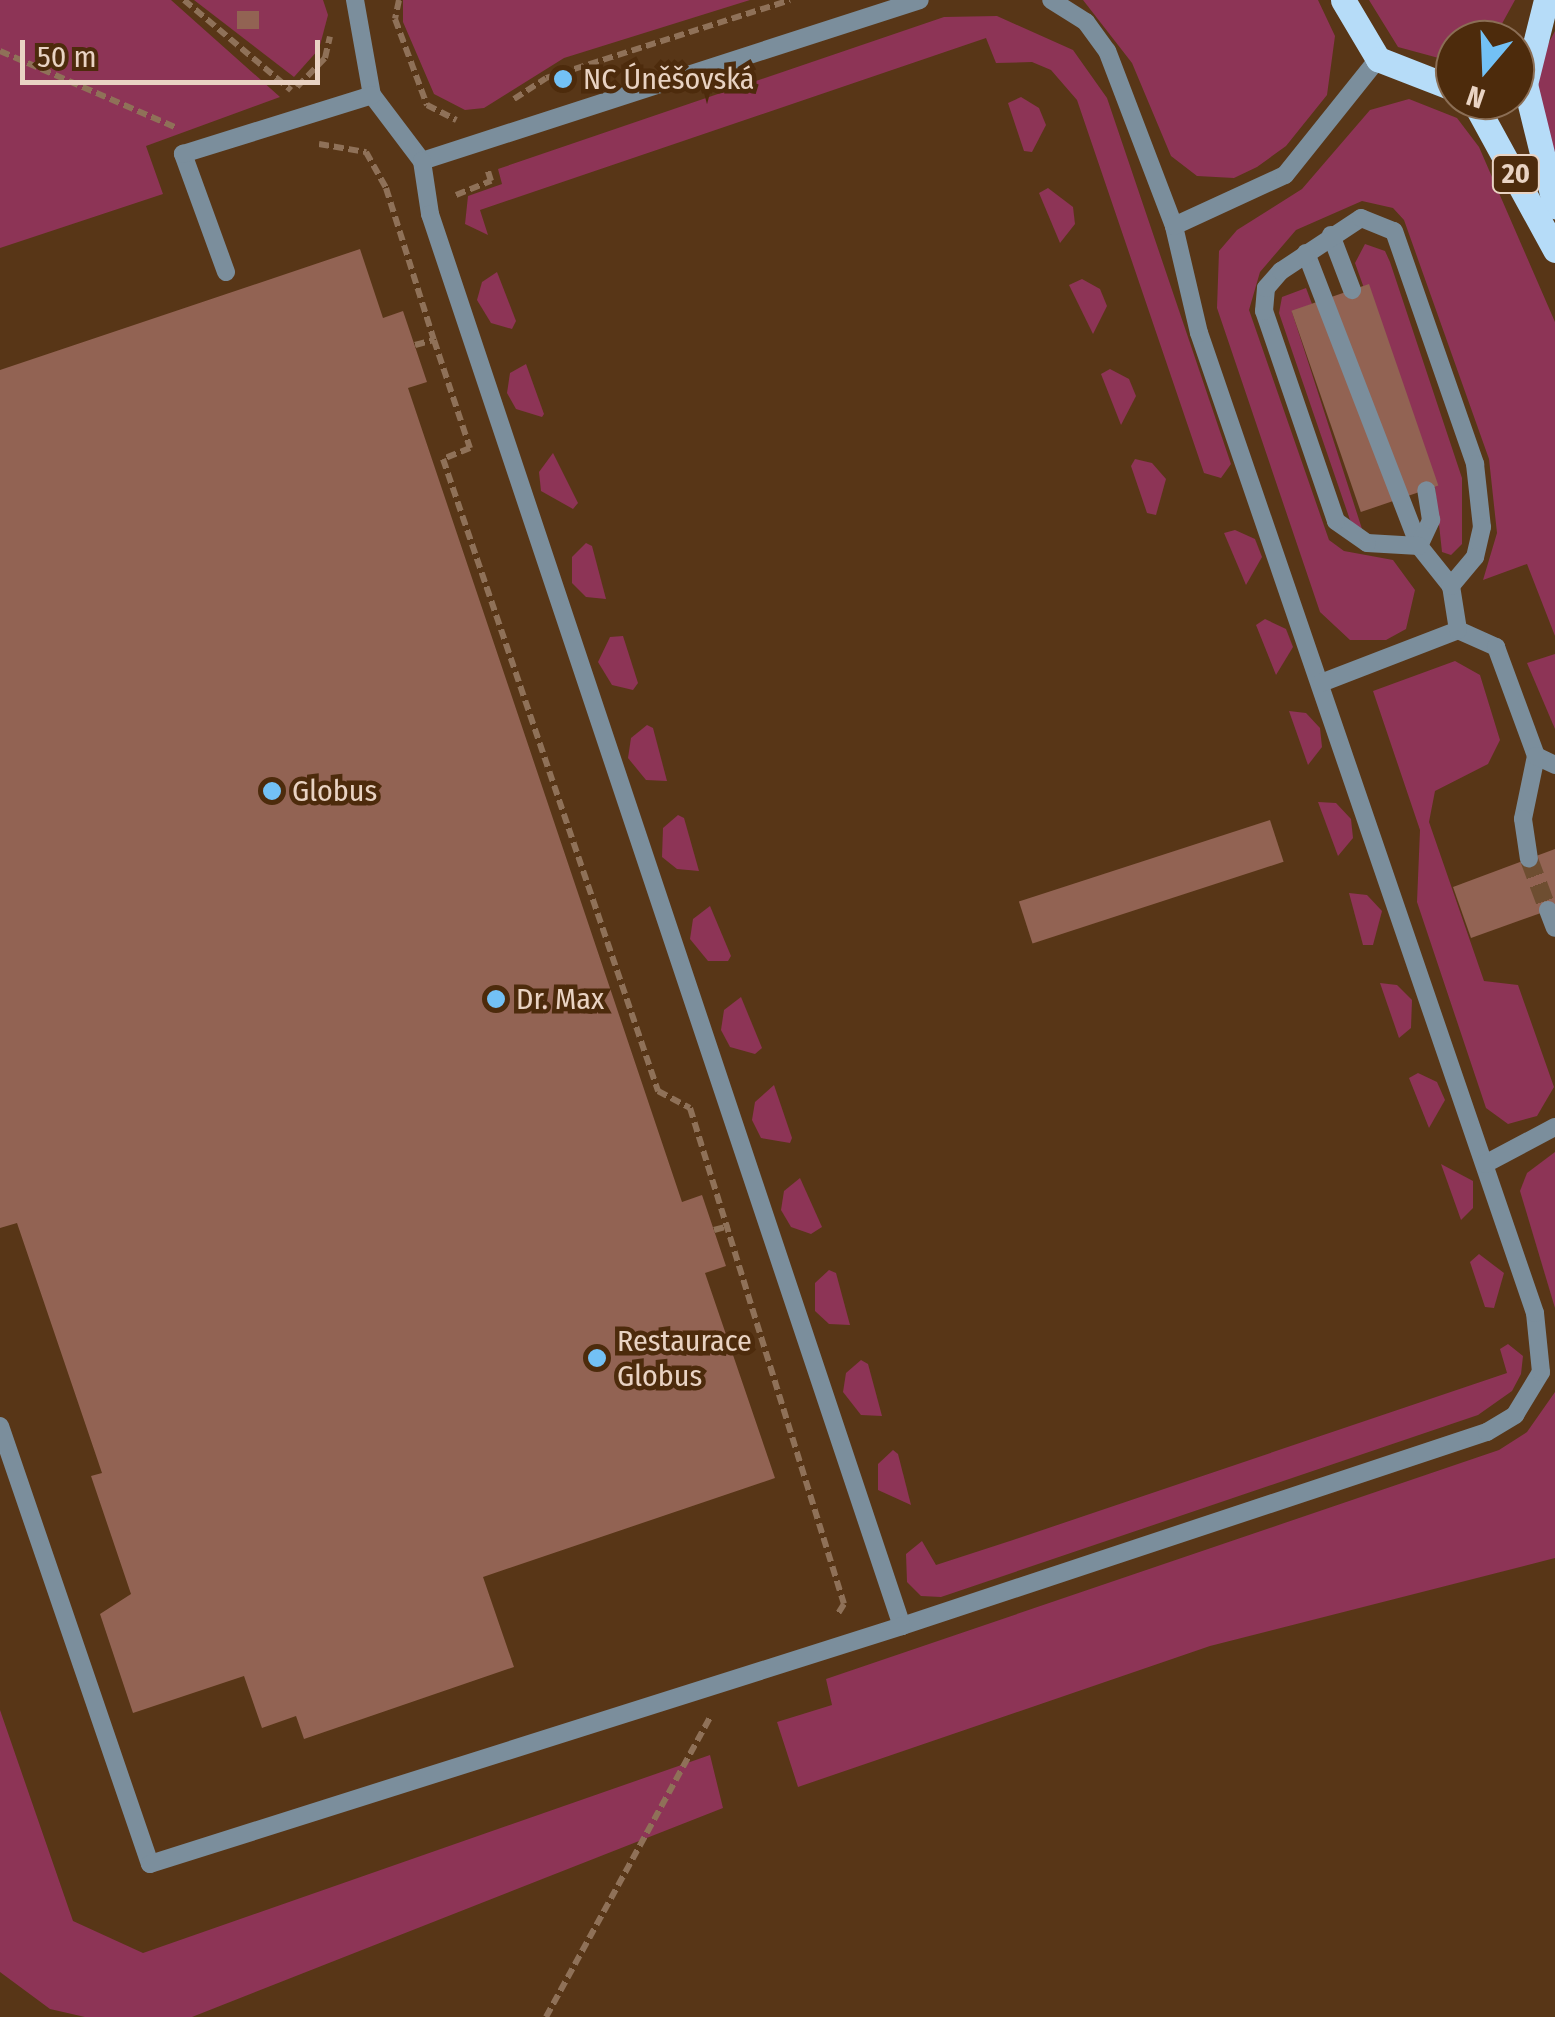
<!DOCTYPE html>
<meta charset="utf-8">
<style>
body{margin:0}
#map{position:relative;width:1555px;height:2017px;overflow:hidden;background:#583617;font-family:"Fira Sans Condensed",sans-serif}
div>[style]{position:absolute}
.green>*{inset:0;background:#8d3456}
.building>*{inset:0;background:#926353;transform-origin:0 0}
.minor-tunnel>*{height:18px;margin-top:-9px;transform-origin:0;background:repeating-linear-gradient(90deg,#6e4e31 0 18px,transparent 0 27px)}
.path>*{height:6px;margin-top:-3px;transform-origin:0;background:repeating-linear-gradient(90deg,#8f7158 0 10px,transparent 0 15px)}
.minor>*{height:18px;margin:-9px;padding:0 9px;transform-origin:9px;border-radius:9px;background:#7b8e9c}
.major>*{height:25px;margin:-12.5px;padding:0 12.5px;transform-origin:12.5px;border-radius:12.5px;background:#b6dcf8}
.dots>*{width:28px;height:28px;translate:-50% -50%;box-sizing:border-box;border:5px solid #4d2b0c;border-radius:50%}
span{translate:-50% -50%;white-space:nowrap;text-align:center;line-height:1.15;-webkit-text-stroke:9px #4d2b0c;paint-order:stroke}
.shield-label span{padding:2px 8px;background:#4d2b0c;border:2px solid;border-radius:8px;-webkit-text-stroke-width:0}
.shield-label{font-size:28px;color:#e9d3c3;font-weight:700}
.poi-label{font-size:30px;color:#e9d3c3}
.left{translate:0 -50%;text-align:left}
.north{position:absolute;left:1435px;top:20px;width:100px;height:100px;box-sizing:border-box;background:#4d2b0c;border:2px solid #8b6e55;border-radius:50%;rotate:199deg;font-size:28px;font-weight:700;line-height:40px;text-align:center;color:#e9d3c3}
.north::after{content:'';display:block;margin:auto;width:35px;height:45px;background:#73c1f5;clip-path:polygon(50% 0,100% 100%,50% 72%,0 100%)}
.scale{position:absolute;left:20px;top:40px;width:300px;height:45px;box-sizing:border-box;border:5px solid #e9d3c3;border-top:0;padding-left:12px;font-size:30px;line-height:35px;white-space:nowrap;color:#e9d3c3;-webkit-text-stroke:8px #4d2b0c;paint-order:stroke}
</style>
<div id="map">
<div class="green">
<i style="clip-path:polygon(0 0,171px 0,280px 97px,146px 146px,163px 194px,0 248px)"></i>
<i style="clip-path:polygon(194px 0,323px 0,328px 15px,319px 49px,294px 77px)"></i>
<i style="clip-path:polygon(403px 0,750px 0,564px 58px,484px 108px,465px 110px,434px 94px,403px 22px)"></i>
<i style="clip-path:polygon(1083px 0,1318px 0,1335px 36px,1327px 95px,1286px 146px,1257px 167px,1234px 178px,1197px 176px,1171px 156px,1132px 63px)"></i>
<i style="clip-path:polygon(1369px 0,1515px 0,1493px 40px,1455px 40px,1455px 59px,1446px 60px,1398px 47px)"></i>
<i style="clip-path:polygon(997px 16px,1073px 50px,1107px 98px,1231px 464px,1221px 478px,1204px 473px,1077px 100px,1051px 70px,1032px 62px,996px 63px,986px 38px,480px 210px,488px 235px,465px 224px,468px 196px,502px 184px,498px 169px,944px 17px)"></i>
<i style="clip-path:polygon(1555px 31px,1555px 162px,1538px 89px,1540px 59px)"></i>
<i style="clip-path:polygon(1021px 97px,1039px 108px,1046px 125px,1032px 152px,1024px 151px,1008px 103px)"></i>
<i style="clip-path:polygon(1409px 99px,1457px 118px,1479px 147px,1555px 322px,1555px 636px,1527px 564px,1483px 580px,1497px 533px,1489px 459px,1404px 220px,1393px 208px,1362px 201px,1296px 230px,1260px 272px,1249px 310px,1329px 540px,1344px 551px,1393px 560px,1415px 590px,1406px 629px,1386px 640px,1350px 640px,1320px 612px,1217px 308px,1219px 251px,1237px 230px,1302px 189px,1370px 110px)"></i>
<i style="clip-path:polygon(1048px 188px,1073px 207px,1075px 224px,1060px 243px,1039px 193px)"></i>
<i style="clip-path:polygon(1365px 244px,1385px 251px,1390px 262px,1462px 478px,1462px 544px,1451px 555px,1442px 552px,1435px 487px,1355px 263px)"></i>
<i style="clip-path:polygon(497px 272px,516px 321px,512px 329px,491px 323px,477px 300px,482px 282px)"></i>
<i style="clip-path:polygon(1082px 279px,1100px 289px,1107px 306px,1093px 334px,1069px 285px)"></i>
<i style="clip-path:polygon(1306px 288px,1312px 304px,1292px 312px,1363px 532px,1350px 520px,1279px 313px,1282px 297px)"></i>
<i style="clip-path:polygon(526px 364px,544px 414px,542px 417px,516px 409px,507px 393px,510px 373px)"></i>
<i style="clip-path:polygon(1110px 369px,1129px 379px,1136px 396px,1121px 425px,1101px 374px)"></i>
<i style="clip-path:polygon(553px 453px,578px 503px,573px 509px,541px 491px,539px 472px)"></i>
<i style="clip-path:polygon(1135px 459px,1152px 463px,1166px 479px,1156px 515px,1147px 513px,1131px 466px)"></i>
<i style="clip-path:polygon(1235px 530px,1255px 539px,1262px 557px,1246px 585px,1224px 533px)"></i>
<i style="clip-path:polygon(586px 543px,592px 546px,606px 599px,586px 597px,572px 583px,572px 557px)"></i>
<i style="clip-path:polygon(1265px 619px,1286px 629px,1293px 647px,1276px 675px,1256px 625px)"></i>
<i style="clip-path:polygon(623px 636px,638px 683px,633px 690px,612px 685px,598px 662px,610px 637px)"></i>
<i style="clip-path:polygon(1555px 654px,1555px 729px,1527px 663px)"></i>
<i style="clip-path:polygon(1455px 661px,1480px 675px,1500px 740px,1488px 764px,1435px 791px,1429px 822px,1484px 981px,1518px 985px,1554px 1087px,1537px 1116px,1508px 1124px,1486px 1108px,1417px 902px,1420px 830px,1373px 691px)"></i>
<i style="clip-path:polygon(1289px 711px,1306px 713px,1320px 728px,1322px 747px,1308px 765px)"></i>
<i style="clip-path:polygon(647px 725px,653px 728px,667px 781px,646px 780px,628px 758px,631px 738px)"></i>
<i style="clip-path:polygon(1318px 802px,1336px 803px,1351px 819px,1353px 838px,1338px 856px)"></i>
<i style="clip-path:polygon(678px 815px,684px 818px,699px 871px,677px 869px,662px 857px,663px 828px)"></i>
<i style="clip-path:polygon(1349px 893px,1367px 895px,1382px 911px,1373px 945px,1363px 945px)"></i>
<i style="clip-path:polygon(710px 906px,731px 956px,728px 961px,708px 961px,690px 939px,693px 919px)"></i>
<i style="clip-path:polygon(1380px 983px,1397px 985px,1412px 1000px,1411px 1028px,1399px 1038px)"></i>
<i style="clip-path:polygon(741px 997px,762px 1048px,755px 1054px,730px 1047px,721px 1030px,724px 1010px)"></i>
<i style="clip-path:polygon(1418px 1073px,1437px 1082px,1445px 1100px,1429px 1128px,1409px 1078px)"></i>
<i style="clip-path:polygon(774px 1085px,792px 1138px,790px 1143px,761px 1138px,752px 1120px,755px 1102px)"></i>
<i style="clip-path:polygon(1555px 1152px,1555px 1308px,1520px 1191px,1527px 1173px)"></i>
<i style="clip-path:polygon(1441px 1164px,1473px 1181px,1473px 1208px,1461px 1220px)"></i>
<i style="clip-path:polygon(800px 1178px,822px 1227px,811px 1234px,791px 1227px,781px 1210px,784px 1191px)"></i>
<i style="clip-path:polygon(1479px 1254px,1504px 1273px,1494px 1308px,1485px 1307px,1470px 1262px)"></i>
<i style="clip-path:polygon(829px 1270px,836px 1273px,850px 1325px,829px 1324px,815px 1311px,815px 1283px)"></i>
<i style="clip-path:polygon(1508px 1344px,1523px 1356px,1521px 1374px,1512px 1391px,1478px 1415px,941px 1597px,921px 1596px,907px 1582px,906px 1554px,922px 1541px,936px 1565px,1013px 1540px,1507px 1373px,1500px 1349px)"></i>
<i style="clip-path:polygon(861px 1360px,868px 1364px,882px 1416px,861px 1415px,843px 1392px,846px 1373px)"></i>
<i style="clip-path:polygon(1555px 1392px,1555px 1558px,1210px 1646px,798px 1787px,777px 1722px,832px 1705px,826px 1679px,1499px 1450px,1527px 1432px)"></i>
<i style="clip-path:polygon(893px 1450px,898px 1454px,911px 1505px,878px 1490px,878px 1464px)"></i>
<i style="clip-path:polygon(0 1710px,73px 1921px,143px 1953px,710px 1755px,723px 1808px,192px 2017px,85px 2017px,50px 2009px,0 1972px)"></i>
</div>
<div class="building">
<i style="left:237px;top:11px;width:22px;height:18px"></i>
<i style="clip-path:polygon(360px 249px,383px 318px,403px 311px,427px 382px,408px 388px,682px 1202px,702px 1195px,726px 1266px,705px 1273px,775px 1478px,483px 1577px,514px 1667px,304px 1739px,296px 1716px,262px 1728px,244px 1676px,133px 1713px,100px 1614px,131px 1594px,91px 1476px,102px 1473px,17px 1223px,0 1228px,0 370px)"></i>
<i style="left:1369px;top:284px;width:213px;height:82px;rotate:71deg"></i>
<i style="left:1270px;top:820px;width:44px;height:264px;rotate:72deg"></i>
<i style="clip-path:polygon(1555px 849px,1555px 908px,1471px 938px,1453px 887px)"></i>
</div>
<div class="minor-tunnel">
<i style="left:1529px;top:859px;width:54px;rotate:69.6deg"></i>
</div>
<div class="path">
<i style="left:184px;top:0;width:140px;rotate:40.1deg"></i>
<i style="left:399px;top:0;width:19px;rotate:102deg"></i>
<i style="left:395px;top:19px;width:92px;rotate:69.6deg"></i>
<i style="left:427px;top:105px;width:33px;rotate:27deg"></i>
<i style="left:0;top:51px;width:193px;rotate:23.5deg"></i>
<i style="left:297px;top:87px;width:40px;rotate:-46deg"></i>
<i style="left:325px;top:58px;width:22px;rotate:-77deg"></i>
<i style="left:514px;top:99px;width:38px;rotate:-33deg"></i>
<i style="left:546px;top:78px;width:256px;rotate:-17.7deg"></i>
<i style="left:319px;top:144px;width:48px;rotate:9.7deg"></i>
<i style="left:366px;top:152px;width:41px;rotate:60.9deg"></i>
<i style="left:386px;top:188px;width:159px;rotate:72.5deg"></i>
<i style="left:456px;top:195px;width:38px;rotate:-22deg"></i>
<i style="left:491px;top:181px;width:14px;rotate:-107deg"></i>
<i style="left:415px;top:345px;width:20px;rotate:-15deg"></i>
<i style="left:434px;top:340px;width:114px;rotate:71.6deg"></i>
<i style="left:470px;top:448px;width:29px;rotate:158deg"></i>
<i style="left:443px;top:459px;width:668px;rotate:71.21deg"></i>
<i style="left:658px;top:1091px;width:36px;rotate:28deg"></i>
<i style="left:690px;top:1108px;width:519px;rotate:72.75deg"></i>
<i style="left:844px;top:1604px;width:13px;rotate:122deg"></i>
<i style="left:714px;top:1230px;width:16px;rotate:-15deg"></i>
<i style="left:546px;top:2017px;width:344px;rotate:-61.3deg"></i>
</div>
<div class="minor">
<i style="left:355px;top:0;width:97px;rotate:79.9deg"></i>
<i style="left:372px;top:95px;width:83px;rotate:52.9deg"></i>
<i style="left:422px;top:161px;width:523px;rotate:-17.92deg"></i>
<i style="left:422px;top:161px;width:54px;rotate:81.4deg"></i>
<i style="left:430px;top:214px;width:1489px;rotate:71.52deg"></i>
<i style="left:902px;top:1626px;width:616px;rotate:-18.35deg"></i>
<i style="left:1487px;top:1432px;width:33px;rotate:-31deg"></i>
<i style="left:1515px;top:1415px;width:50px;rotate:-58.8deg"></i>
<i style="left:1541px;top:1372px;width:59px;rotate:-95.8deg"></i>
<i style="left:1535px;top:1313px;width:1036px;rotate:-108.92deg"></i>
<i style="left:1199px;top:333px;width:110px;rotate:-103.2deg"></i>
<i style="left:1174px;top:226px;width:187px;rotate:-110.9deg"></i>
<i style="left:1107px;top:51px;width:36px;rotate:-126deg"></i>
<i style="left:1086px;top:22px;width:41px;rotate:-147.8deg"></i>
<i style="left:1174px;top:226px;width:122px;rotate:-24.7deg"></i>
<i style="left:1285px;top:175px;width:149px;rotate:-51.3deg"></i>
<i style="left:1331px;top:235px;width:59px;rotate:69.1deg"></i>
<i style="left:1306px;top:253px;width:314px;rotate:68.9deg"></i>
<i style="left:226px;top:272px;width:126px;rotate:-110deg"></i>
<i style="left:183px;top:154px;width:198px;rotate:-17.3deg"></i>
<i style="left:1419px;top:546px;width:29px;rotate:-65deg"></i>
<i style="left:1431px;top:520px;width:30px;rotate:-99deg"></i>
<i style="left:1458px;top:630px;width:42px;rotate:24.1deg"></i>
<i style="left:1496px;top:647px;width:116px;rotate:69.8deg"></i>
<i style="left:1536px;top:756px;width:64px;rotate:101.7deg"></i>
<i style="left:1523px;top:819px;width:40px;rotate:81.5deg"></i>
<i style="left:1321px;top:683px;width:147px;rotate:-21.1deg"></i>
<i style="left:1458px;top:630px;width:45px;rotate:-99deg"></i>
<i style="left:1451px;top:586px;width:51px;rotate:-128.7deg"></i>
<i style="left:1419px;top:546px;width:52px;rotate:-176.7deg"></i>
<i style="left:1367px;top:543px;width:38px;rotate:-145deg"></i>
<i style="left:1336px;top:521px;width:222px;rotate:-108.9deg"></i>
<i style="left:1264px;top:311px;width:23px;rotate:-85deg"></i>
<i style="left:1266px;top:288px;width:23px;rotate:-49deg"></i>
<i style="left:1281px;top:271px;width:96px;rotate:-33.5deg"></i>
<i style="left:1361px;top:218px;width:35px;rotate:22deg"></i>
<i style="left:1394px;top:231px;width:247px;rotate:70.8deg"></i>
<i style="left:1475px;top:464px;width:63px;rotate:83.7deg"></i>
<i style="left:1482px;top:527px;width:31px;rotate:103deg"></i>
<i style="left:1475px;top:557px;width:38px;rotate:130deg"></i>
<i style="left:1536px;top:756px;width:21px;rotate:25deg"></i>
<i style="left:1548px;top:910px;width:19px;rotate:69deg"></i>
<i style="left:1485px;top:1164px;width:79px;rotate:-27.9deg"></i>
<i style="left:0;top:1426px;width:463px;rotate:71.1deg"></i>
<i style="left:150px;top:1864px;width:789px;rotate:-17.56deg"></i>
</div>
<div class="major">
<i style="left:1343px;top:0;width:69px;rotate:59.3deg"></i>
<i style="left:1378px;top:59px;width:83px;rotate:21.3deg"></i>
<i style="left:1546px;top:0;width:87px;rotate:104deg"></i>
<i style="left:1525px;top:84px;width:126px;rotate:76.2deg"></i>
<i style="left:1473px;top:100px;width:171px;rotate:61.3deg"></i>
</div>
<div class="dots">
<i style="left:563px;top:79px;background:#73c1f5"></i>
<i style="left:272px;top:791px;background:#73c1f5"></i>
<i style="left:496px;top:999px;background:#73c1f5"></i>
<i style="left:597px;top:1358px;background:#73c1f5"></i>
</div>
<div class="shield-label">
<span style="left:1516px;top:174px">20</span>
</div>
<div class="poi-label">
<span class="left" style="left:583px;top:79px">NC Úněšovská</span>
<span class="left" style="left:292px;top:791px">Globus</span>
<span class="left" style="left:516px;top:999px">Dr. Max</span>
<span class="left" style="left:617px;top:1358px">Restaurace<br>Globus</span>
</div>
<div class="north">N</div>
<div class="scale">50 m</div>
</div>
